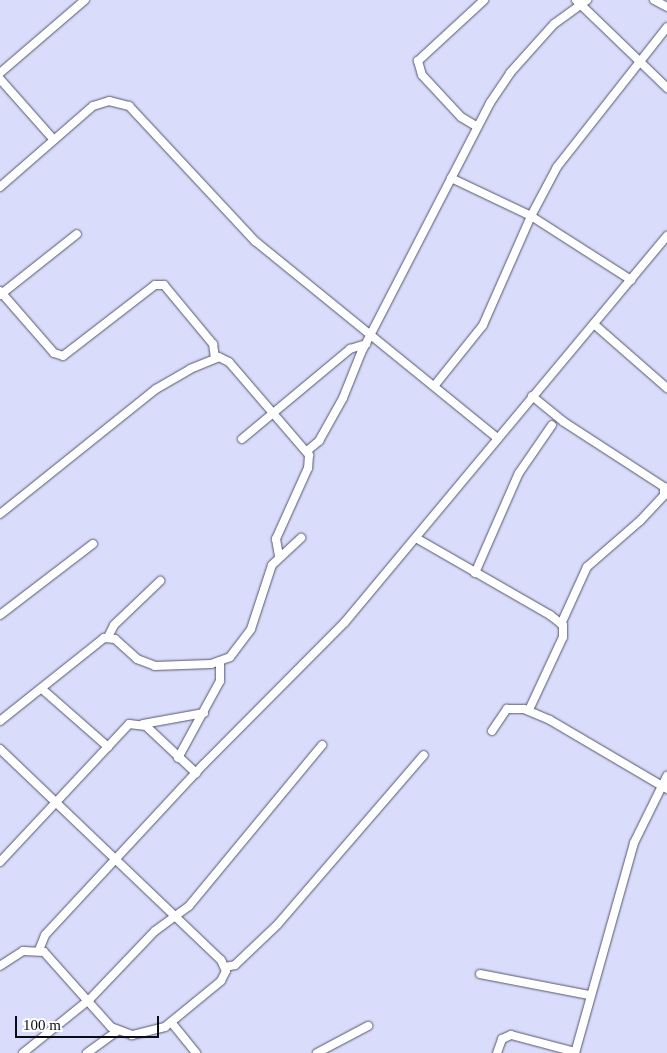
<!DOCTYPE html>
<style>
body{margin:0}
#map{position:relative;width:667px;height:1053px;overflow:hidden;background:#d9dcfa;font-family:"Times New Roman",serif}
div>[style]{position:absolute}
.roads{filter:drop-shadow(0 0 1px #54566f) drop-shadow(0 0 1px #54566f)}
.minor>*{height:8px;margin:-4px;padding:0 4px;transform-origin:4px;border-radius:4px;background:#fff}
span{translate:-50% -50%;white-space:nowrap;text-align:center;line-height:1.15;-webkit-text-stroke:5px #fff;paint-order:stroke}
.scale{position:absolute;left:15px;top:1016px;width:144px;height:22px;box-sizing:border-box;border:2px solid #0b0b15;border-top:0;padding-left:6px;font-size:15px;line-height:18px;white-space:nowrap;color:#0b0b15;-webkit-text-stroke:4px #fff;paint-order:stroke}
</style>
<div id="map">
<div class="roads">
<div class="minor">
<i style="left:576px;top:0;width:127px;rotate:44deg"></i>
<i style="left:654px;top:0;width:15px;rotate:28deg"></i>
<i style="left:0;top:73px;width:112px;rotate:-40.7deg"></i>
<i style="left:0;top:79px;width:81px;rotate:48.5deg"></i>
<i style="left:476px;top:126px;width:17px;rotate:-149deg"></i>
<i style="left:461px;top:117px;width:57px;rotate:-132.9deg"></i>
<i style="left:422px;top:75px;width:15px;rotate:-106deg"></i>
<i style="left:418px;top:61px;width:90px;rotate:-42.7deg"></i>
<i style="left:451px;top:178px;width:89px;rotate:25.4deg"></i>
<i style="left:531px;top:216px;width:119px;rotate:32.6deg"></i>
<i style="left:0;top:187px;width:123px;rotate:-41.1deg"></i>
<i style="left:93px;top:106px;width:17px;rotate:-17deg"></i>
<i style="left:109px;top:101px;width:21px;rotate:14deg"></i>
<i style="left:129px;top:106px;width:185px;rotate:47deg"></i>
<i style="left:255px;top:241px;width:312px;rotate:39.1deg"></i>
<i style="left:0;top:291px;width:82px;rotate:48.9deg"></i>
<i style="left:54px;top:353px;width:9px;rotate:18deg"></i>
<i style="left:63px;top:356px;width:116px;rotate:-37.7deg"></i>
<i style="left:155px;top:285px;width:9px"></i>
<i style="left:164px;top:285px;width:77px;rotate:50.3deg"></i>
<i style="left:213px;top:344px;width:14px;rotate:82deg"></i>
<i style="left:0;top:295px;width:98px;rotate:-38.4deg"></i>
<i style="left:595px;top:325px;width:96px;rotate:41.2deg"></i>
<i style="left:435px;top:385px;width:77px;rotate:-51.3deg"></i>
<i style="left:483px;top:325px;width:119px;rotate:-66.2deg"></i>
<i style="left:531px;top:216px;width:55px;rotate:-62deg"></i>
<i style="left:557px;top:167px;width:178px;rotate:-51.8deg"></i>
<i style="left:532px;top:396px;width:41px;rotate:39.1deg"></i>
<i style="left:564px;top:422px;width:119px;rotate:33deg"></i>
<i style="left:242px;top:439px;width:141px;rotate:-39.8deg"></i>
<i style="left:350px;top:349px;width:17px;rotate:-17deg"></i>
<i style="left:307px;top:451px;width:16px;rotate:-40deg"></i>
<i style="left:319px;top:441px;width:49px;rotate:-60.8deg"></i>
<i style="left:343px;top:398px;width:48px;rotate:-68.2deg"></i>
<i style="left:361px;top:353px;width:281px;rotate:-62.7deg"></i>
<i style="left:490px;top:103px;width:36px;rotate:-56deg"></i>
<i style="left:510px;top:73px;width:66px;rotate:-48.1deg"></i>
<i style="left:554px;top:24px;width:41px;rotate:-36deg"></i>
<i style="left:0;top:514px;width:200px;rotate:-38.7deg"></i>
<i style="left:156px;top:389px;width:39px;rotate:-30deg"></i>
<i style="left:190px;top:369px;width:31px;rotate:-22deg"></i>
<i style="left:219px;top:357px;width:11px;rotate:27deg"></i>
<i style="left:229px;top:362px;width:123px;rotate:49.3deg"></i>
<i style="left:309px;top:455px;width:13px;rotate:94deg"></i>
<i style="left:308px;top:468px;width:78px;rotate:114.3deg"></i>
<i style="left:276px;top:539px;width:17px;rotate:80deg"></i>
<i style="left:416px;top:538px;width:155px;rotate:29.9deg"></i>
<i style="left:550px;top:615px;width:16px;rotate:38deg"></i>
<i style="left:563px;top:625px;width:12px;rotate:90deg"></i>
<i style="left:563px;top:637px;width:81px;rotate:115deg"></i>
<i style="left:475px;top:573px;width:109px;rotate:-66.3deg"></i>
<i style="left:519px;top:473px;width:58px;rotate:-55.5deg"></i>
<i style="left:0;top:615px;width:117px;rotate:-37.4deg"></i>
<i style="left:561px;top:624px;width:63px;rotate:-65.5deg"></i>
<i style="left:587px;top:567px;width:70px;rotate:-41deg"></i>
<i style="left:640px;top:521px;width:35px;rotate:-47deg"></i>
<i style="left:664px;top:495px;width:8px;rotate:-90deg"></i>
<i style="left:108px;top:637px;width:13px;rotate:-63deg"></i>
<i style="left:114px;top:625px;width:64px;rotate:-43.7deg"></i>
<i style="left:42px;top:689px;width:88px;rotate:41.3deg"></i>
<i style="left:0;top:721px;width:133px;rotate:-38.6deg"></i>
<i style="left:104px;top:638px;width:11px;rotate:5deg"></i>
<i style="left:115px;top:639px;width:30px;rotate:42deg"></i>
<i style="left:137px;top:659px;width:19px;rotate:21deg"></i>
<i style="left:155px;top:666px;width:56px;rotate:-2deg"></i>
<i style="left:211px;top:664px;width:20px;rotate:-20deg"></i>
<i style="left:230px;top:657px;width:35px;rotate:-53deg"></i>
<i style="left:251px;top:629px;width:67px;rotate:-71.8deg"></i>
<i style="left:272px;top:565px;width:40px;rotate:-43deg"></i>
<i style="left:143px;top:724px;width:62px;rotate:-10.2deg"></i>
<i style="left:492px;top:731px;width:27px;rotate:-56deg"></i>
<i style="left:507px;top:709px;width:17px"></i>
<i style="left:524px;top:709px;width:28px;rotate:23deg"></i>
<i style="left:550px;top:720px;width:136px;rotate:30.5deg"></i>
<i style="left:0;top:749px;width:306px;rotate:43.7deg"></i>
<i style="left:221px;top:960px;width:12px;rotate:66deg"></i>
<i style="left:226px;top:971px;width:11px;rotate:117deg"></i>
<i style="left:221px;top:981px;width:72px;rotate:140.6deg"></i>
<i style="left:165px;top:1027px;width:34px;rotate:166deg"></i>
<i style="left:132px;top:1035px;width:22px;rotate:-159deg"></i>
<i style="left:111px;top:1027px;width:101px;rotate:-131.8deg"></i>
<i style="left:44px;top:952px;width:21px;rotate:-177deg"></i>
<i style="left:23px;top:951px;width:27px;rotate:147deg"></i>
<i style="left:178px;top:758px;width:88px;rotate:-61.4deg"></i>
<i style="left:220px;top:681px;width:20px;rotate:-90deg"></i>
<i style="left:0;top:862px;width:189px;rotate:-46.9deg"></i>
<i style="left:129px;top:724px;width:17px;rotate:7deg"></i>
<i style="left:146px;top:726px;width:69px;rotate:43.2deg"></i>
<i style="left:39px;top:950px;width:16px;rotate:-68deg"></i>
<i style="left:45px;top:935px;width:233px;rotate:-47.1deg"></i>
<i style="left:204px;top:764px;width:200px;rotate:-45.2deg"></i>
<i style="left:345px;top:622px;width:503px;rotate:-50.17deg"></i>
<i style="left:225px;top:967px;width:10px;rotate:-11deg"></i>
<i style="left:235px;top:965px;width:59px;rotate:-43.6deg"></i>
<i style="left:278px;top:924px;width:223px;rotate:-49.2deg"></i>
<i style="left:480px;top:974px;width:111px;rotate:10.9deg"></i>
<i style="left:171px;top:1022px;width:40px;rotate:51deg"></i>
<i style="left:23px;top:1053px;width:85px;rotate:-38.8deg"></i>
<i style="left:89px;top:1000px;width:95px;rotate:-46.3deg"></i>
<i style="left:155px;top:931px;width:42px;rotate:-36.3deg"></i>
<i style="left:189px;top:906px;width:209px;rotate:-50.4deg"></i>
<i style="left:87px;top:1053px;width:37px;rotate:-36deg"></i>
<i style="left:317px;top:1053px;width:58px;rotate:-27.9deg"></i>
<i style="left:497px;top:1053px;width:15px;rotate:-70deg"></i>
<i style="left:502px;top:1039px;width:10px;rotate:-24deg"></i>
<i style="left:511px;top:1035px;width:66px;rotate:14.9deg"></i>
<i style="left:575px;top:1053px;width:218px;rotate:-74.3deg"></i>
<i style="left:634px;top:843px;width:75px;rotate:-63.8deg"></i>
</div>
</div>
<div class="scale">100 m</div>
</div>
